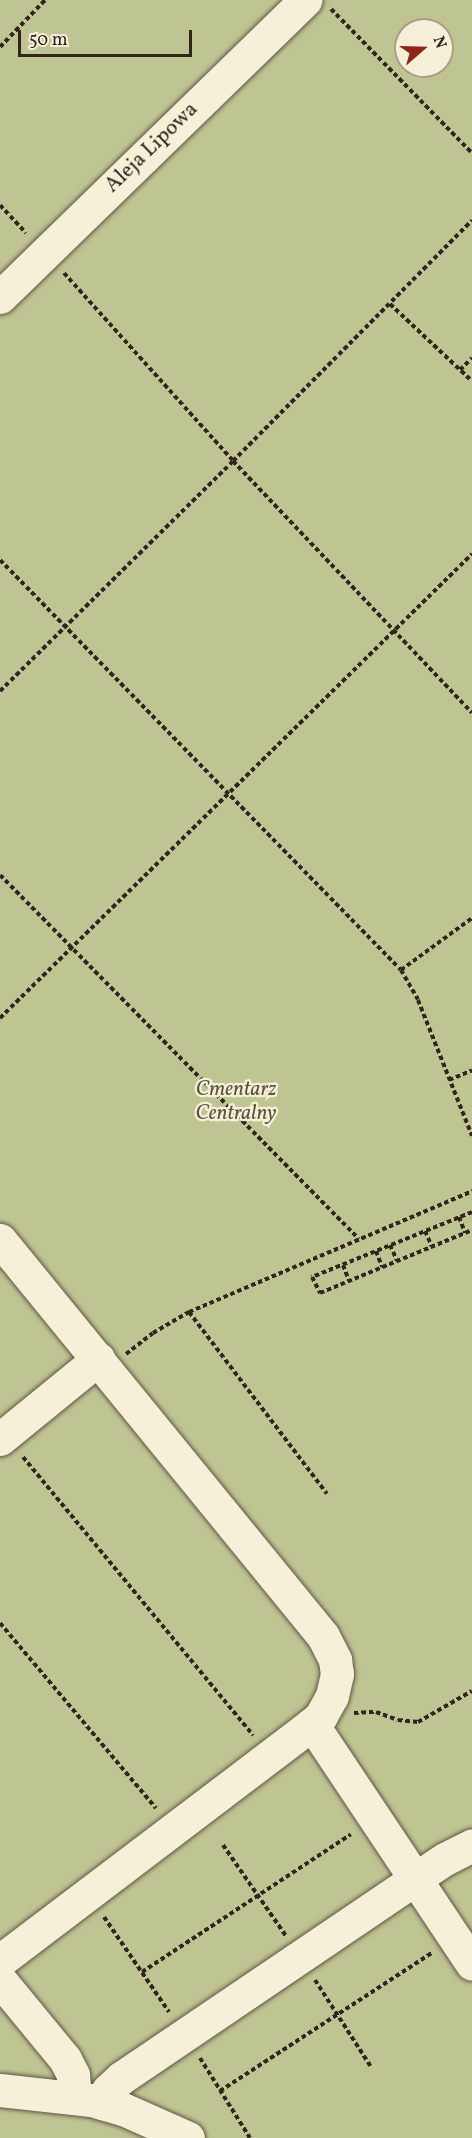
<!DOCTYPE html>
<style>
body{margin:0}
#map{position:relative;width:472px;height:2138px;overflow:hidden;background:#f3e8c5;font-family:Vollkorn,serif}
div>[style]{position:absolute}
.green>*{inset:0;background:#bfc592}
.path>*{height:4px;margin-top:-2px;transform-origin:0;background:repeating-linear-gradient(90deg,#31251d 0 4.5px,transparent 0 7.5px)}
.roads{filter:drop-shadow(0 0 2px #625647) drop-shadow(0 0 2px #625647)}
.minor>*{height:33px;margin:-16.5px;padding:0 16.5px;transform-origin:16.5px;border-radius:16.5px;background:#f7f0d9}
span{translate:-50% -50%;white-space:nowrap;text-align:center;line-height:1.15;-webkit-text-stroke:4.5px #f7f0d9;paint-order:stroke}
.street-label{font-size:21px;color:#31251d}
.park-label{font-size:21px;color:#5c5540;font-style:italic}
.north{position:absolute;left:394px;top:18px;width:60px;height:60px;box-sizing:border-box;background:#f7f0d9;border:2px solid #a89f8e;border-radius:50%;rotate:70deg;font-size:16px;font-weight:700;line-height:24px;text-align:center;color:#31251d}
.north::after{content:'';display:block;margin:auto;width:21px;height:27px;background:#8f2418;clip-path:polygon(50% 0,100% 100%,50% 72%,0 100%)}
.scale{position:absolute;left:18px;top:30px;width:174px;height:27px;box-sizing:border-box;border:3px solid #31251d;border-top:0;padding-left:8px;font-size:18px;line-height:21px;white-space:nowrap;color:#31251d;-webkit-text-stroke:4px #f7f0d9;paint-order:stroke}
</style>
<div id="map">
<div class="green">
<i style="clip-path:polygon(evenodd,0 0,472px 0,472px 2138px,0 2138px,0 0,406px 30px,442px 30px,442px 66px,406px 66px,406px 30px)"></i>
</div>
<div class="path">
<i style="left:331px;top:9px;width:202px;rotate:45.6deg"></i>
<i style="left:0;top:47px;width:65px;rotate:-46.2deg"></i>
<i style="left:0;top:205px;width:38px;rotate:47deg"></i>
<i style="left:64px;top:273px;width:253px;rotate:48deg"></i>
<i style="left:233px;top:461px;width:347px;rotate:46.5deg"></i>
<i style="left:390px;top:304px;width:112px;rotate:43.2deg"></i>
<i style="left:460px;top:370px;width:17px;rotate:-45deg"></i>
<i style="left:0;top:560px;width:573px;rotate:45.64deg"></i>
<i style="left:401px;top:970px;width:34px;rotate:60deg"></i>
<i style="left:418px;top:1000px;width:146px;rotate:68.3deg"></i>
<i style="left:0;top:691px;width:327px;rotate:-44.6deg"></i>
<i style="left:233px;top:461px;width:339px;rotate:-45.2deg"></i>
<i style="left:0;top:875px;width:511px;rotate:45.4deg"></i>
<i style="left:401px;top:970px;width:88px;rotate:-36.2deg"></i>
<i style="left:0;top:1018px;width:662px;rotate:-44.51deg"></i>
<i style="left:449px;top:1080px;width:25px;rotate:-23deg"></i>
<i style="left:472px;top:1212px;width:173px;rotate:157.9deg"></i>
<i style="left:312px;top:1277px;width:18px;rotate:63deg"></i>
<i style="left:320px;top:1293px;width:165px;rotate:-22.5deg"></i>
<i style="left:459px;top:1217px;width:17px;rotate:69deg"></i>
<i style="left:425px;top:1231px;width:17px;rotate:66deg"></i>
<i style="left:390px;top:1245px;width:17px;rotate:66deg"></i>
<i style="left:376px;top:1251px;width:17px;rotate:69deg"></i>
<i style="left:343px;top:1265px;width:17px;rotate:69deg"></i>
<i style="left:189px;top:1312px;width:228px;rotate:52.8deg"></i>
<i style="left:126px;top:1354px;width:34px;rotate:-38deg"></i>
<i style="left:153px;top:1333px;width:42px;rotate:-30.3deg"></i>
<i style="left:189px;top:1312px;width:308px;rotate:-23.1deg"></i>
<i style="left:23px;top:1457px;width:361px;rotate:50.4deg"></i>
<i style="left:0;top:1623px;width:242px;rotate:49.9deg"></i>
<i style="left:354px;top:1713px;width:22px;rotate:-3deg"></i>
<i style="left:376px;top:1712px;width:23px;rotate:20deg"></i>
<i style="left:398px;top:1720px;width:20px;rotate:6deg"></i>
<i style="left:418px;top:1722px;width:62px;rotate:-29.9deg"></i>
<i style="left:223px;top:1845px;width:111px;rotate:55.3deg"></i>
<i style="left:104px;top:1917px;width:115px;rotate:55.6deg"></i>
<i style="left:142px;top:1972px;width:250px;rotate:-33.4deg"></i>
<i style="left:315px;top:1980px;width:103px;rotate:57.2deg"></i>
<i style="left:200px;top:2058px;width:94px;rotate:58deg"></i>
<i style="left:220px;top:2091px;width:254px;rotate:-33.1deg"></i>
</div>
<div class="roads">
<div class="minor">
<i style="left:0;top:297px;width:426px;rotate:-44.2deg"></i>
<i style="left:0;top:1240px;width:511px;rotate:50.8deg"></i>
<i style="left:323px;top:1636px;width:27px;rotate:63deg"></i>
<i style="left:335px;top:1660px;width:14px;rotate:82deg"></i>
<i style="left:337px;top:1674px;width:23px;rotate:103deg"></i>
<i style="left:332px;top:1696px;width:23px;rotate:119deg"></i>
<i style="left:321px;top:1716px;width:12px;rotate:138deg"></i>
<i style="left:312px;top:1724px;width:392px;rotate:142.8deg"></i>
<i style="left:0;top:1439px;width:127px;rotate:-39.2deg"></i>
<i style="left:312px;top:1724px;width:288px;rotate:56.3deg"></i>
<i style="left:0;top:1980px;width:102px;rotate:50.6deg"></i>
<i style="left:65px;top:2059px;width:18px;rotate:63deg"></i>
<i style="left:73px;top:2075px;width:23px;rotate:85deg"></i>
<i style="left:0;top:2090px;width:92px;rotate:6.3deg"></i>
<i style="left:91px;top:2100px;width:33px;rotate:16deg"></i>
<i style="left:123px;top:2109px;width:71px;rotate:24deg"></i>
<i style="left:102px;top:2103px;width:14px;rotate:-65deg"></i>
<i style="left:108px;top:2090px;width:18px;rotate:-43deg"></i>
<i style="left:121px;top:2078px;width:391px;rotate:-34.1deg"></i>
<i style="left:445px;top:1859px;width:30px;rotate:-27deg"></i>
</div>
</div>
<div class="street-label">
<span style="left:152px;top:148px;rotate:-44deg">Aleja Lipowa</span>
</div>
<div class="park-label">
<span style="left:236px;top:1102px">Cmentarz<br>Centralny</span>
</div>
<div class="north">N</div>
<div class="scale">50 m</div>
</div>
